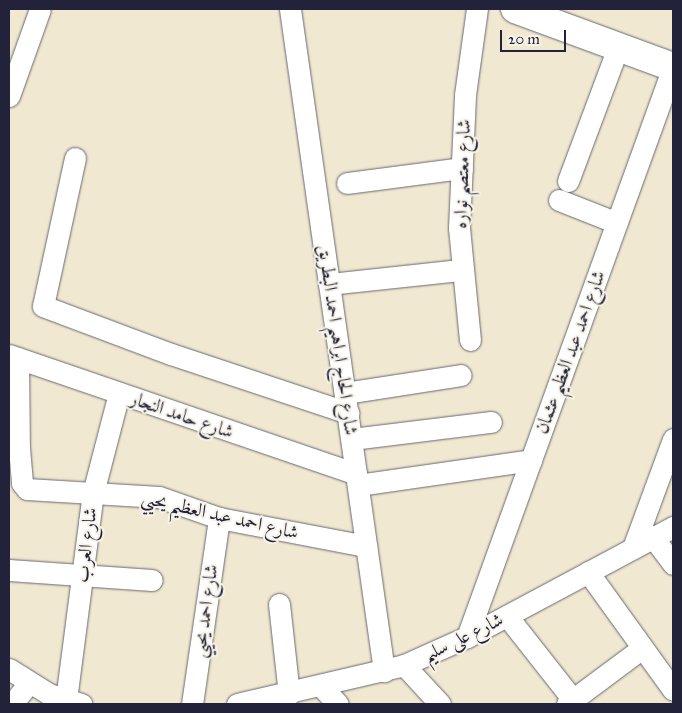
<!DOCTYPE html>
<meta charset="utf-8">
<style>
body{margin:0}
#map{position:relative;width:682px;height:713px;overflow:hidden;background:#f0e8d0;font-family:"IM FELL Great Primer",Amiri,serif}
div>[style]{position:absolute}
.roads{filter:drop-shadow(0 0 1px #6a676f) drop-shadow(0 0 1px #6a676f)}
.street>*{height:21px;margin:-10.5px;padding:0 10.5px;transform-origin:10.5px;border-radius:10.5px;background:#fff}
.secondary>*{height:28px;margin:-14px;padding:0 14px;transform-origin:14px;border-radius:14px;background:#fff}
span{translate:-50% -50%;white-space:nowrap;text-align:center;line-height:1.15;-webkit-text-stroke:4px #f7f3e8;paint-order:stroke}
.street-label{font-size:19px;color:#22223b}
.frame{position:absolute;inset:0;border:10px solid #22223b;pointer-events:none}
.scale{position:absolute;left:500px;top:30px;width:66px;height:22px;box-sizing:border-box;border:2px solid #22223b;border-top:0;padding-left:6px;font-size:15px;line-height:18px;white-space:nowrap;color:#22223b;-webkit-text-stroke:4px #f7f3e8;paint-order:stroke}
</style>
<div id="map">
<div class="roads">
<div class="street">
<i style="left:290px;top:9px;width:669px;rotate:81.92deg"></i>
<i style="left:9px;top:96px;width:92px;rotate:-70.4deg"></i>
<i style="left:75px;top:158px;width:151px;rotate:102.2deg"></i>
<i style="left:43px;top:306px;width:137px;rotate:20.6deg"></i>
<i style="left:171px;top:354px;width:187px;rotate:18.4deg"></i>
<i style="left:568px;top:181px;width:143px;rotate:-69.5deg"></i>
<i style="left:347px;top:183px;width:116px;rotate:-7.4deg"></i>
<i style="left:559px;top:200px;width:62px;rotate:21.6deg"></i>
<i style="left:329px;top:284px;width:133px;rotate:-6.1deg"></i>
<i style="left:470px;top:340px;width:113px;rotate:-95.6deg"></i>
<i style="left:459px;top:228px;width:133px;rotate:-87.4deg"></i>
<i style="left:465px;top:95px;width:87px;rotate:-82.1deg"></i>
<i style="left:9px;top:355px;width:367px;rotate:18.9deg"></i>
<i style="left:18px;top:358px;width:90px;rotate:89.4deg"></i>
<i style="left:19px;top:448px;width:35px;rotate:85deg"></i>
<i style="left:22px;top:483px;width:8px;rotate:50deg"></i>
<i style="left:27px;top:489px;width:132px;rotate:3.5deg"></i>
<i style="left:159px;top:497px;width:64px;rotate:19.3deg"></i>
<i style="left:219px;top:518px;width:150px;rotate:10.8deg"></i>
<i style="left:345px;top:393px;width:117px;rotate:-8.8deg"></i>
<i style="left:352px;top:439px;width:140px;rotate:-7deg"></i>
<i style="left:358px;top:485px;width:175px;rotate:-8.2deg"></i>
<i style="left:652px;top:536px;width:35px;rotate:53deg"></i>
<i style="left:633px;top:548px;width:116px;rotate:-69.8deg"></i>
<i style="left:9px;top:570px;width:143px;rotate:4deg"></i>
<i style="left:588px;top:572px;width:145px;rotate:54.2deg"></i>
<i style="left:279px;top:604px;width:91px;rotate:83.7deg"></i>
<i style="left:507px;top:616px;width:107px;rotate:51.8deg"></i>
<i style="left:467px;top:637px;width:606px;rotate:-70.13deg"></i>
<i style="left:404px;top:665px;width:53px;rotate:47.3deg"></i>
<i style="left:9px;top:669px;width:47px;rotate:32deg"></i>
<i style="left:49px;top:694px;width:34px;rotate:17deg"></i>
<i style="left:322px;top:687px;width:23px;rotate:47deg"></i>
<i style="left:66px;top:700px;width:209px;rotate:-82.6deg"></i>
<i style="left:93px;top:493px;width:103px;rotate:-75.4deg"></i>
<i style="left:12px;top:704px;width:27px;rotate:-51deg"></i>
<i style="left:192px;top:704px;width:188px;rotate:-81.7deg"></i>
<i style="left:237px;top:704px;width:171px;rotate:-13.1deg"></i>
<i style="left:404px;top:665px;width:69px;rotate:-24deg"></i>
<i style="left:467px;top:637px;width:234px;rotate:-28.1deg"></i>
<i style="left:567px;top:704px;width:94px;rotate:-36.7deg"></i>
</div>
<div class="secondary">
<i style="left:515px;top:9px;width:168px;rotate:20.2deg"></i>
</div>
</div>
<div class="street-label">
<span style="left:462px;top:174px;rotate:-88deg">شارع معتصم نواره</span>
<span style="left:338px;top:340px;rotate:82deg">شارع الحاج ابراهيم احمد البطريق</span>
<span style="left:570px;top:352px;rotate:-70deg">شارع احمد عبد العظيم عثمان</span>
<span style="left:182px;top:415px;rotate:19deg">شارع حامد النجار</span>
<span style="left:220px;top:515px;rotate:13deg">شارع احمد عبد العظيم يحيي</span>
<span style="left:86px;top:545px;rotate:-83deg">شارع العرب</span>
<span style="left:205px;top:611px;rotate:-82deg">شارع احمد يحيي</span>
<span style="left:463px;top:637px;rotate:-26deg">شارع على سليم</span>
</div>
<div class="frame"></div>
<div class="scale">20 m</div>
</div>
